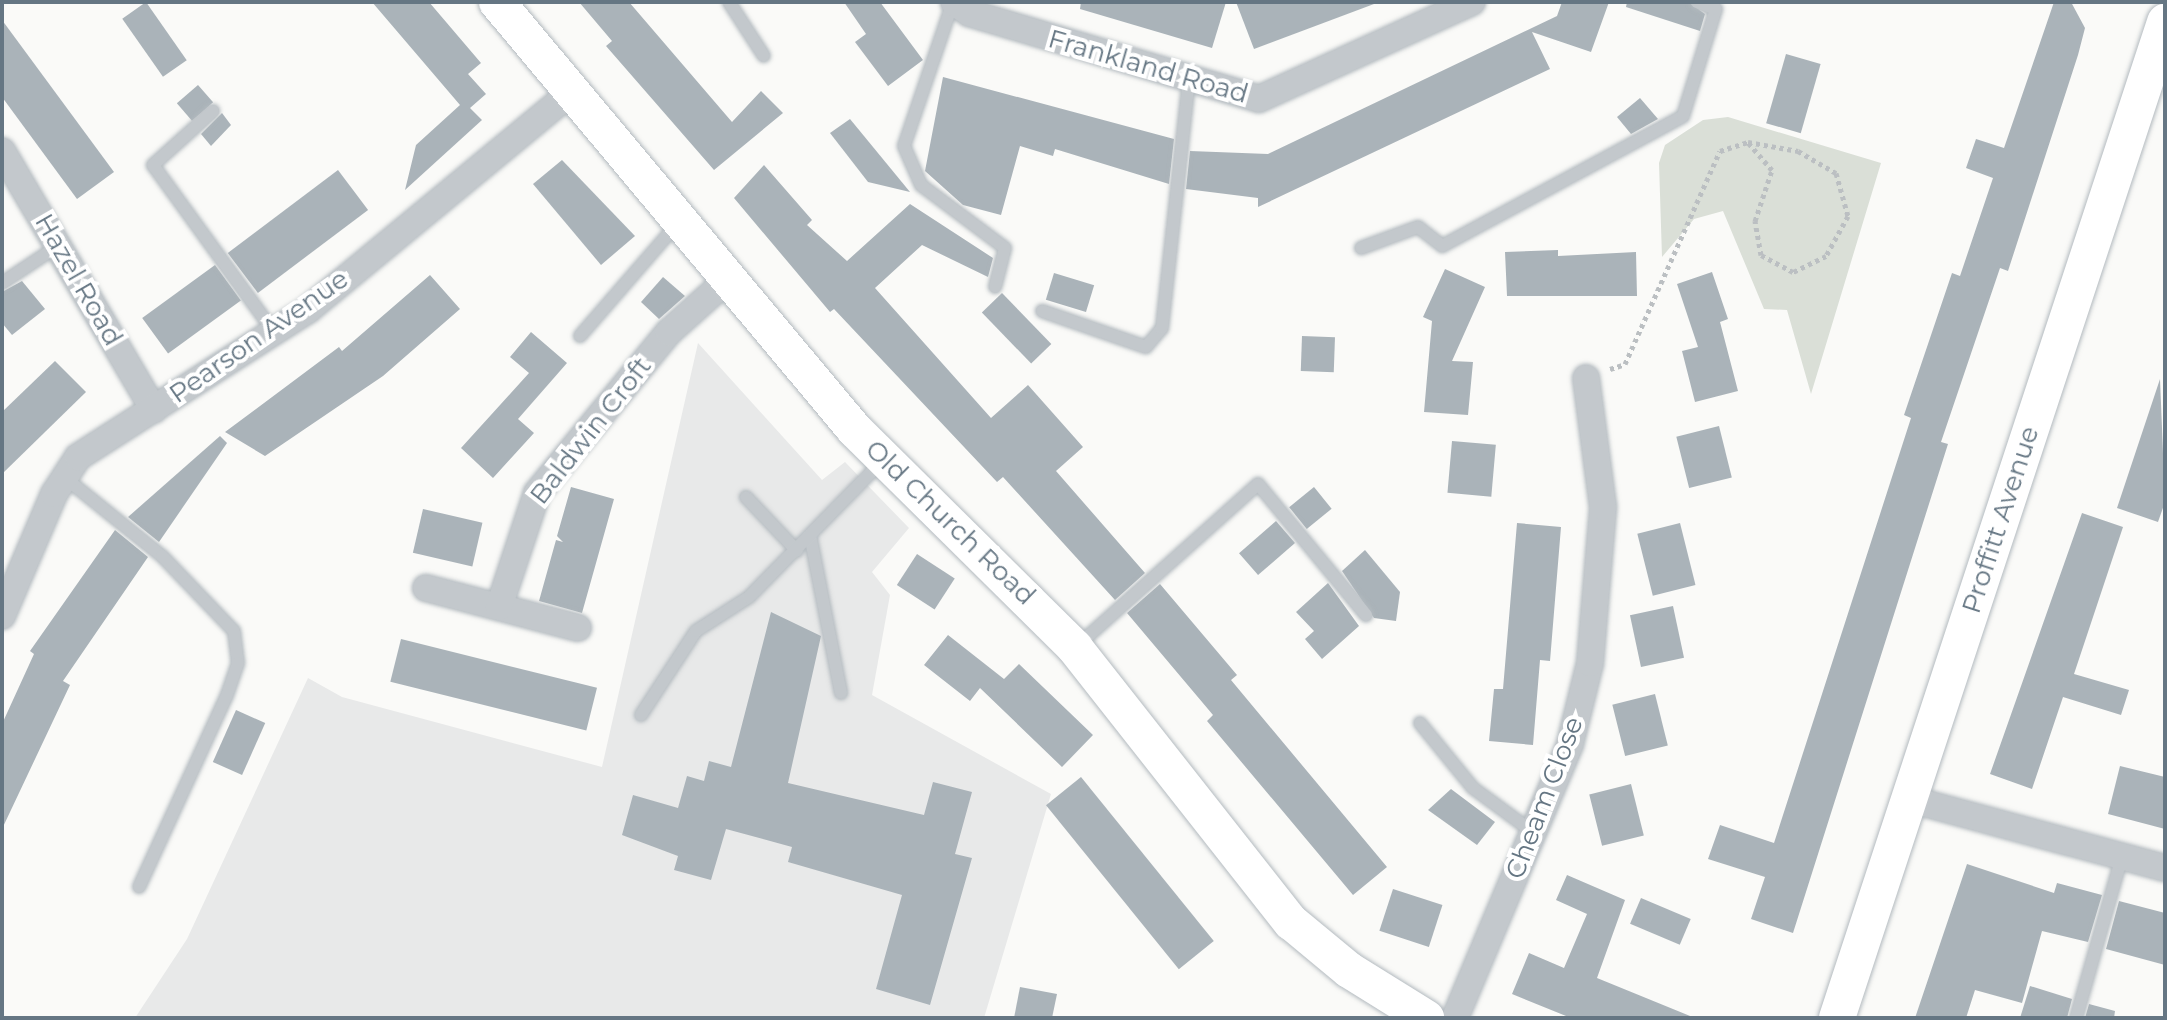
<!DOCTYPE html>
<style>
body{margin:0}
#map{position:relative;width:2167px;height:1020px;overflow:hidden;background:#fafaf8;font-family:Montserrat,sans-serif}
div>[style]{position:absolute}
.built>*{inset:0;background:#e8e9e9}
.green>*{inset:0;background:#dadfd7}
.building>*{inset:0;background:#aab3b9;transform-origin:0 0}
.path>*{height:5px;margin-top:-2.5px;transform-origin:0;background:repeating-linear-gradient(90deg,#bbbfc2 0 4px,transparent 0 8px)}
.roads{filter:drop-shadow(0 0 2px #b3babf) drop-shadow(0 0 2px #b3babf)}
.lane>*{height:12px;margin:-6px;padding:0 6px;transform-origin:6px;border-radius:6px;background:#c3c8cc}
.street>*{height:26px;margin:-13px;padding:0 13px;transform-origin:13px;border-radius:13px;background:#c3c8cc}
.secondary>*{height:36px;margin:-18px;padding:0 18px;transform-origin:18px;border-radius:18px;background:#fff}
span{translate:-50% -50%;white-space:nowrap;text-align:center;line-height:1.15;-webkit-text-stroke:8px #fff;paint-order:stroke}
.street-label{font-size:26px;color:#657683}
.frame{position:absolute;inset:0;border:4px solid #657683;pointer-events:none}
</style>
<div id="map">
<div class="built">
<i style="clip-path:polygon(698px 343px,822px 480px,845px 462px,909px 528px,872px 572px,890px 595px,872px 695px,1051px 794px,984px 1018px,135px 1018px,187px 939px,308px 678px,342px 697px,602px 767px)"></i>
</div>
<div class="green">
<i style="clip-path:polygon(1728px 117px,1881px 163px,1811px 394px,1787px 310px,1764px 309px,1723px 211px,1694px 219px,1662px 257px,1659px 163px,1665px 145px,1703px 120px)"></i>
</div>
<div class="building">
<i style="left:146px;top:2px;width:71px;height:29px;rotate:55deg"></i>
<i style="clip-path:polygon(372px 2px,429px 2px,481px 63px,468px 74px,486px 94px,470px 108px,482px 120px,405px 190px,416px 145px,460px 105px)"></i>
<i style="clip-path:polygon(579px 2px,629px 2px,732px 122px,761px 91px,783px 113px,714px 170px,606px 46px,612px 41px)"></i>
<i style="clip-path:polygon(844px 2px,880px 2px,923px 60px,888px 86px,855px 42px,866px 34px)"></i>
<i style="clip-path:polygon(1081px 2px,1226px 2px,1212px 48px,1080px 9px)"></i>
<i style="clip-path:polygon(1236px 2px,1373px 2px,1374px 4px,1254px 49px)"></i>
<i style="clip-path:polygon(1562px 2px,1609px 2px,1591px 52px,1532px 32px,1550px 69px,1258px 207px,1258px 198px,1186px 189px,1190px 151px,1268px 154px,1557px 16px)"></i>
<i style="clip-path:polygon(1627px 2px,1688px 2px,1705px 14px,1700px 31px,1626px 7px)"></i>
<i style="clip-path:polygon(2054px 2px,2071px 2px,2085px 28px,2078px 55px,2008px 271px,2000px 268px,1941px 442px,1948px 444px,1793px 933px,1751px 919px,1765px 877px,1708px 859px,1720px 825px,1774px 843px,1911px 418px,1904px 415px,1952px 273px,1960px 276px,1993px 178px,1966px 168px,1976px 139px,2004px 148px)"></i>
<i style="clip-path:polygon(2px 20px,114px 172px,77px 199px,2px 97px)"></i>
<i style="left:1786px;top:54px;width:36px;height:72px;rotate:16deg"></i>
<i style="clip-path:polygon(943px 77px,1174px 139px,1169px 184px,1055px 149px,1053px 156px,1020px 146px,1001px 215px,963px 205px,925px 171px)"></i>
<i style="left:198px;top:85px;width:23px;height:28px;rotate:49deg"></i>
<i style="clip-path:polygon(1640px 98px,1658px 119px,1631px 134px,1617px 117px)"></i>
<i style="clip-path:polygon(222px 113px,231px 125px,211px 146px,201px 134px)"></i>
<i style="clip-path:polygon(850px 119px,910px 192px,868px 182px,830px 133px)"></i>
<i style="clip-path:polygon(562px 160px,635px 236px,601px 265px,533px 184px)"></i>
<i style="clip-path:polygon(764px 165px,812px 220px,807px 225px,847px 261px,910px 204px,993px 258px,988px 277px,922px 245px,875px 288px,991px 418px,1028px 385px,1083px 447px,1056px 471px,1145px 573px,1115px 600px,1003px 477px,997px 482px,834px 309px,830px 312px,734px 198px)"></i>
<i style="left:338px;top:170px;width:50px;height:138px;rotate:53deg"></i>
<i style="clip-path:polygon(1558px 250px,1558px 256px,1636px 252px,1637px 296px,1507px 296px,1505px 252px)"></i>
<i style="left:215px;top:265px;width:44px;height:90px;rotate:54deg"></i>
<i style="clip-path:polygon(1445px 269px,1485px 287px,1452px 361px,1473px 362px,1468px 415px,1424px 412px,1432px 321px,1423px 317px)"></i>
<i style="clip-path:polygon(1712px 272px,1728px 319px,1720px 322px,1738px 391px,1695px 402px,1682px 351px,1698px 347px,1677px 284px)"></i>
<i style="left:1054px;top:273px;width:42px;height:28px;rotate:17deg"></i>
<i style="clip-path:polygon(430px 275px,460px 309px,383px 376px,265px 456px,225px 432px,339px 347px,342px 351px)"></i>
<i style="clip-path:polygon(663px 277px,685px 296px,659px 319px,641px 302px)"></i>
<i style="clip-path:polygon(22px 281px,45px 309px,12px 335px,2px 323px,2px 292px)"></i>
<i style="left:1002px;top:293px;width:71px;height:28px;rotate:46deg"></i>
<i style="clip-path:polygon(531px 332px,567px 363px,518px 419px,534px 433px,493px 478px,461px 448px,529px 373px,510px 357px)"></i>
<i style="left:1302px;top:336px;width:33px;height:35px;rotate:2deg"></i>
<i style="clip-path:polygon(55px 361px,86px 392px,2px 474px,2px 412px)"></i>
<i style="clip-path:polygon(2160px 379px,2165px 502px,2158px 522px,2117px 508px)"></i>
<i style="left:1719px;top:426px;width:53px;height:44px;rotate:76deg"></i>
<i style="clip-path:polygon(220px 436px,227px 443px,159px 542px,128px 517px)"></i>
<i style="left:1452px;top:441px;width:44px;height:52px;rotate:5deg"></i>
<i style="clip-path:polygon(571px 487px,614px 499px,582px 613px,539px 601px,556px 540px,563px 542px,557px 536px)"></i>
<i style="left:1314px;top:487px;width:28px;height:32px;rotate:51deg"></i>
<i style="left:423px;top:509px;width:61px;height:45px;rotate:13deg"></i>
<i style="clip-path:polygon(2082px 513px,2123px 527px,2074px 674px,2129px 690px,2121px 715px,2063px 697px,2032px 789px,1990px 774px)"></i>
<i style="left:1276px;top:521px;width:29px;height:49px;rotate:49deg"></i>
<i style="clip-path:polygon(1517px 523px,1561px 527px,1550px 661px,1540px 660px,1533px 745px,1489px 741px,1494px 689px,1503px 689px)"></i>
<i style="left:1680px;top:523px;width:64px;height:44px;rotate:76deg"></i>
<i style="clip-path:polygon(115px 530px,148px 557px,63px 681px,70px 685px,2px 829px,2px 724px,34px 654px,30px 651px)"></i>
<i style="clip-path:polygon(1365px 550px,1400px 592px,1396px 621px,1374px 618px,1342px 571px)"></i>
<i style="left:917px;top:554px;width:45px;height:37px;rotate:33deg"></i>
<i style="clip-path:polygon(1328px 583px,1359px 626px,1322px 659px,1305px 639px,1314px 631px,1296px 612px)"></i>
<i style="clip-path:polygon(1160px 584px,1237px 675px,1231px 680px,1387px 867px,1353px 895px,1207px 721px,1213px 715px,1127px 613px)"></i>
<i style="left:1673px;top:606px;width:53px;height:44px;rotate:78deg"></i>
<i style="clip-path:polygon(771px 612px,821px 636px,788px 783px,924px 815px,933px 782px,972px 792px,955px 854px,972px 858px,930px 1005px,876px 989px,902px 895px,788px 862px,792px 847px,726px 829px,711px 880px,674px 870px,678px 856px,622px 835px,633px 795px,678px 808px,687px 776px,704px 781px,709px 761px,731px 767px)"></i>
<i style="clip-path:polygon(948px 635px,1004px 679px,1019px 664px,1093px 735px,1062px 767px,980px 688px,970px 701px,924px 665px)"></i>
<i style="left:401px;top:639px;width:202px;height:44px;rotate:14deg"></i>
<i style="left:1655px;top:694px;width:53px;height:44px;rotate:76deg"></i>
<i style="left:236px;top:710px;width:32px;height:57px;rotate:24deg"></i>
<i style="clip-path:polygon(2120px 766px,2165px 777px,2165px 829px,2108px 814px)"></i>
<i style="left:1081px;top:777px;width:211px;height:45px;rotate:51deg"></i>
<i style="left:1631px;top:784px;width:53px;height:43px;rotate:76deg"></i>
<i style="clip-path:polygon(1451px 789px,1495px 822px,1477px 845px,1428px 810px)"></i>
<i style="clip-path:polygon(1967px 864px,2054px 893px,2057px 883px,2102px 895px,2088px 942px,2042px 931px,2022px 1003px,1975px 990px,1966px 1018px,1915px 1018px)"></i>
<i style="clip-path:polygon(1567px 875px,1625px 900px,1597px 978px,1695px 1018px,1571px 1018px,1512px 994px,1529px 953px,1564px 968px,1587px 914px,1556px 900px)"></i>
<i style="left:1393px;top:889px;width:52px;height:44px;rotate:18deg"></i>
<i style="left:1641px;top:898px;width:54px;height:28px;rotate:23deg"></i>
<i style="clip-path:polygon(2119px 901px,2165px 913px,2165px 965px,2106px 949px)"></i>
<i style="clip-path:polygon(2030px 986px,2072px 999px,2067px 1018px,2020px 1018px)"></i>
<i style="clip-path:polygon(1020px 987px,1057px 994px,1052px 1018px,1014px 1018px)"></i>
<i style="clip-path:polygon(2089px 1004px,2115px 1011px,2114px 1018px,2085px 1018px)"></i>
</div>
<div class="path">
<i style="left:1610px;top:369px;width:16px;rotate:-18deg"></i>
<i style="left:1625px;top:364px;width:233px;rotate:-66deg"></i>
<i style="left:1720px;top:151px;width:29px;rotate:-18deg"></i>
<i style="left:1748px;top:142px;width:51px;rotate:10.2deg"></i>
<i style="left:1798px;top:151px;width:44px;rotate:30.1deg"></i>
<i style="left:1836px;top:173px;width:45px;rotate:74.4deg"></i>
<i style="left:1848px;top:216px;width:46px;rotate:118.8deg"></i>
<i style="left:1826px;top:256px;width:37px;rotate:154deg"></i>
<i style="left:1793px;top:272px;width:36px;rotate:-152deg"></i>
<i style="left:1761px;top:255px;width:35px;rotate:-100deg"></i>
<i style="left:1755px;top:221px;width:54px;rotate:-71.6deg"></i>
<i style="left:1772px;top:170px;width:37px;rotate:-131deg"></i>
</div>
<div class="roads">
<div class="lane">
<i style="left:729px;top:2px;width:64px;rotate:57.1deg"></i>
<i style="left:953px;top:2px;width:152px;rotate:108.8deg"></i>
<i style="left:904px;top:146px;width:43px;rotate:66.4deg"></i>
<i style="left:921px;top:185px;width:105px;rotate:36.9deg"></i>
<i style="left:1005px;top:248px;width:40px;rotate:104.4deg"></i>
<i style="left:213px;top:111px;width:81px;rotate:138deg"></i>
<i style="left:153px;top:165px;width:206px;rotate:54.1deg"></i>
<i style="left:1361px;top:248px;width:61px;rotate:-20.2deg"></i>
<i style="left:1418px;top:227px;width:31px;rotate:38deg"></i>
<i style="left:1442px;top:246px;width:274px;rotate:-28.3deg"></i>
<i style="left:1683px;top:116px;width:112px;rotate:-72.9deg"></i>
<i style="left:1716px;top:9px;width:20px;rotate:-160deg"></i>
<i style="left:2px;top:283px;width:67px;rotate:-33.5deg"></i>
<i style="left:1042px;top:311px;width:110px;rotate:19.1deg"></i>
<i style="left:1146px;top:347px;width:25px;rotate:-50deg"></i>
<i style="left:1162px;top:328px;width:249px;rotate:-83.8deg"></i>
<i style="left:580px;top:336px;width:150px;rotate:-49.1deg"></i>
<i style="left:64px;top:477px;width:126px;rotate:38.9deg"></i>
<i style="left:162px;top:556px;width:104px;rotate:46.2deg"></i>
<i style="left:234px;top:631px;width:32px;rotate:83deg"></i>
<i style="left:238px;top:663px;width:34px;rotate:109deg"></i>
<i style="left:227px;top:695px;width:211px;rotate:114.6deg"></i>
<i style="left:746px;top:497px;width:74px;rotate:46.6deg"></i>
<i style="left:810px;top:535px;width:161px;rotate:78.9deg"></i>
<i style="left:1077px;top:646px;width:243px;rotate:-41.8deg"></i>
<i style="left:1258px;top:484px;width:170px;rotate:50.5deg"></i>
<i style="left:641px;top:715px;width:100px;rotate:-56.8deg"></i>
<i style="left:696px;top:631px;width:63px;rotate:-32.7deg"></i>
<i style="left:749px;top:597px;width:189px;rotate:-45.6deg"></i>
<i style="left:1420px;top:723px;width:84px;rotate:50.8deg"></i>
<i style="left:1473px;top:788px;width:74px;rotate:36.3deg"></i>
<i style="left:2076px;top:1018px;width:167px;rotate:-74.1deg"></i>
</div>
<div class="street">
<i style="left:954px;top:2px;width:19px;rotate:36deg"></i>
<i style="left:969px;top:13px;width:302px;rotate:16.5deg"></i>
<i style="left:1259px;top:99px;width:234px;rotate:-24.5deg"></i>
<i style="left:2px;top:151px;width:300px;rotate:59.6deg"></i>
<i style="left:426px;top:588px;width:157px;rotate:14.7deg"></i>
<i style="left:499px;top:607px;width:120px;rotate:-71.6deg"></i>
<i style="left:537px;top:493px;width:208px;rotate:-50.7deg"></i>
<i style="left:669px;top:332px;width:76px;rotate:-41.8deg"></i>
<i style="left:2px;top:616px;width:133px;rotate:-66.9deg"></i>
<i style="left:54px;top:494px;width:44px;rotate:-57deg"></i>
<i style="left:78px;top:457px;width:274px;rotate:-32.6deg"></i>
<i style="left:309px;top:309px;width:337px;rotate:-39.6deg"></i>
<i style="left:1909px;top:799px;width:265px;rotate:15.1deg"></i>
<i style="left:1455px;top:1018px;width:297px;rotate:-67.2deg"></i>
<i style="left:1570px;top:744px;width:83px;rotate:-76.1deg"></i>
<i style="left:1590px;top:663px;width:157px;rotate:-85.2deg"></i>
<i style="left:1603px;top:507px;width:130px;rotate:-97.5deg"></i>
</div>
<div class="secondary">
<i style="left:497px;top:2px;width:557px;rotate:50.1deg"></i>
<i style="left:854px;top:429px;width:311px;rotate:44.7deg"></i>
<i style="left:1075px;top:648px;width:349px;rotate:51.8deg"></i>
<i style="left:1291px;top:922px;width:75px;rotate:39.6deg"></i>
<i style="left:1349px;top:970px;width:91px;rotate:31.9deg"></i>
<i style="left:1837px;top:1018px;width:1049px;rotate:-71.77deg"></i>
</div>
</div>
<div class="street-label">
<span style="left:1148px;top:67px;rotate:16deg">Frankland Road</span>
<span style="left:78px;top:280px;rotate:60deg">Hazel Road</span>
<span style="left:259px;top:337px;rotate:-35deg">Pearson Avenue</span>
<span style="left:591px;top:431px;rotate:-52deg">Baldwin Croft</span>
<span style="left:2001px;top:520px;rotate:-72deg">Proffitt Avenue</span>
<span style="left:950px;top:523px;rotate:44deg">Old Church Road</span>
<span style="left:1545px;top:798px;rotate:-69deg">Cheam Close</span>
</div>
<div class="frame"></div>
</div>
